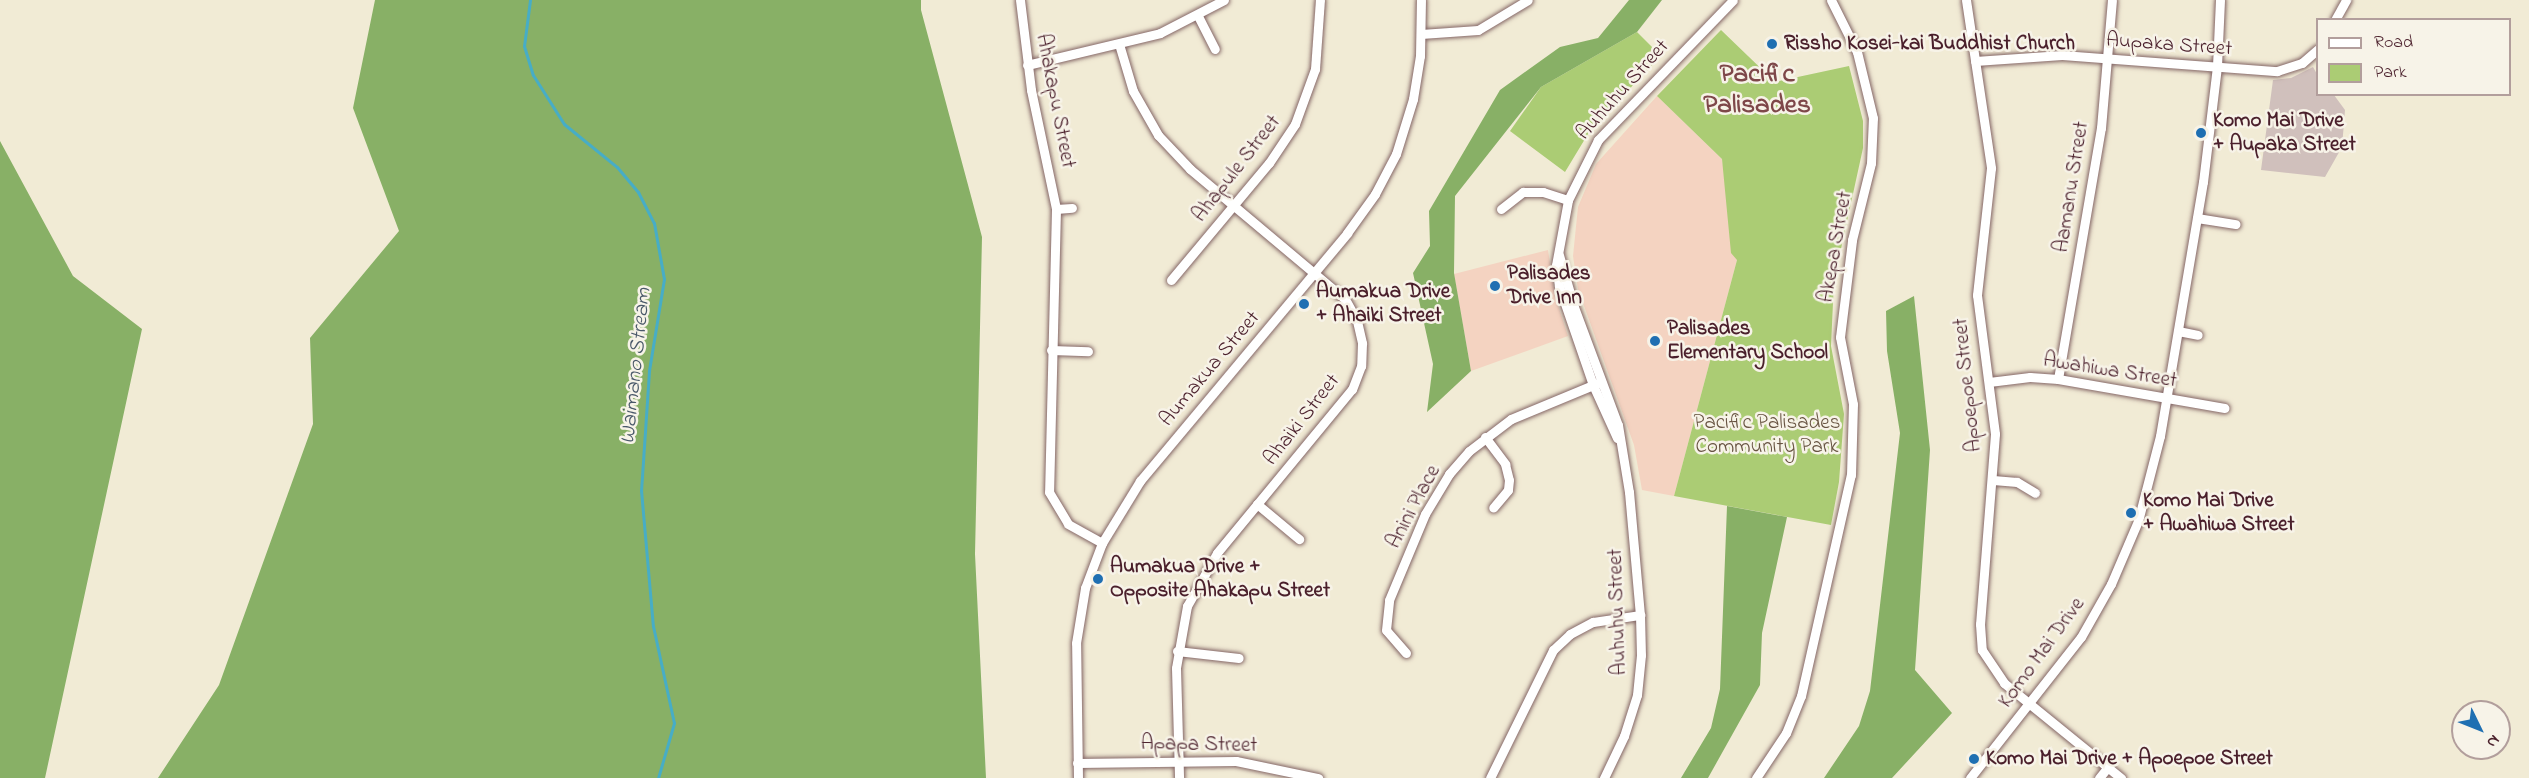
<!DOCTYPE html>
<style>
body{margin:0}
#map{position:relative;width:2529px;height:778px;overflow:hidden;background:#f1ebd5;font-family:"Indie Flower",sans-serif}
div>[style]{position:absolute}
.built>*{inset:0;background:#f4d3c1}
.industrial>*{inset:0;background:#d0c0bc}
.green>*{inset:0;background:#abcc74}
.forest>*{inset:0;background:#88b066}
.stream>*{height:3px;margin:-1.5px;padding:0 1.5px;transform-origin:1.5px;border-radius:1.5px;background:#47adc6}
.roads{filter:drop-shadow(0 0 2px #846666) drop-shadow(0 0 2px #846666)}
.minor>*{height:9px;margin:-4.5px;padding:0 4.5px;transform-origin:4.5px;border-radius:4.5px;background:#fff}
.dots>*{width:16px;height:16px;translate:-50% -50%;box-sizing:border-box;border:3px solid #f7f3e8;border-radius:50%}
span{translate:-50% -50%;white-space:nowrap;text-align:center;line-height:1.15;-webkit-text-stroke:5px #f7f3e8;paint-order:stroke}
.poi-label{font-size:21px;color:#4a1f2b;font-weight:700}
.left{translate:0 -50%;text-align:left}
.street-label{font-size:21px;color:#4a1f2b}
.park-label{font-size:21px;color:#675341}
.water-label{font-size:22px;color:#495869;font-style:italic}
.district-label{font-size:27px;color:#7e4749;font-weight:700}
.legend{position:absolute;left:2316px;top:18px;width:195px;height:78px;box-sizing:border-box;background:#f7f3e8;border:2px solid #b29e9c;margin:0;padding:8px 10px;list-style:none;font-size:18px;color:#4a1f2b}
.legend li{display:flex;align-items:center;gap:12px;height:30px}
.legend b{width:30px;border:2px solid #b29e9c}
.north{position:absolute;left:2451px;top:700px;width:60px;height:60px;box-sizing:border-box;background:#f7f3e8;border:2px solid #b29e9c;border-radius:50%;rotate:133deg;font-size:16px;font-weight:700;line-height:24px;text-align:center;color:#4a1f2b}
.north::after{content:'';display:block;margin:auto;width:21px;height:27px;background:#1f6fb2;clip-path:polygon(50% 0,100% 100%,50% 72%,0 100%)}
</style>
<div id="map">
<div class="built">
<i style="clip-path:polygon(1657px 96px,1722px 159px,1737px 260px,1674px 496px,1642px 490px,1634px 445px,1578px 289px,1573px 256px,1578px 207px,1596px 164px)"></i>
<i style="clip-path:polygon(1548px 250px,1555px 296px,1568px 336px,1471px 371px,1454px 274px)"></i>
</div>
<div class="industrial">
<i style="clip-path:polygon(2313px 67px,2317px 74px,2318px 94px,2334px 95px,2345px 110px,2342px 147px,2325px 177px,2261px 170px,2273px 80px,2291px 78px)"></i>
</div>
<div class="green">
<i style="clip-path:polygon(1721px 30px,1775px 82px,1849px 66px,1863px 121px,1863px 148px,1834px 281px,1831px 346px,1844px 414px,1839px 482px,1831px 525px,1674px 496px,1737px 260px,1731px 253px,1722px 159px,1657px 96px)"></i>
<i style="clip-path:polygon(1637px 32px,1661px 56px,1591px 129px,1565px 172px,1510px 131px,1541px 87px)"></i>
</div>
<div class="forest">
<i style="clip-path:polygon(375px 0,921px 0,921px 10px,982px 237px,975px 554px,986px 778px,158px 778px,219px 685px,313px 424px,310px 338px,399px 231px,353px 108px)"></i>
<i style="clip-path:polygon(1629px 0,1662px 0,1637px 32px,1541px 87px,1455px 196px,1454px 273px,1471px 371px,1427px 412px,1433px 364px,1413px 273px,1430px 246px,1429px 211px,1500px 90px,1560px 47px,1598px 38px)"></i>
<i style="clip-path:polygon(0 141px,73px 276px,142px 329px,45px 778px,0 778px)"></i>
<i style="clip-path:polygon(1914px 296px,1930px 450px,1915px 670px,1952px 713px,1892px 778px,1824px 778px,1859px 726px,1870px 691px,1900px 433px,1887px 351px,1886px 311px)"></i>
<i style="clip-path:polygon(1727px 506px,1787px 517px,1762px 633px,1760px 685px,1708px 778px,1681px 778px,1711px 728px,1720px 689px)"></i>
</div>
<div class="stream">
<i style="left:530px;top:0;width:46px;rotate:97.4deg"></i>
<i style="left:524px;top:46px;width:30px;rotate:73deg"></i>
<i style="left:533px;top:75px;width:58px;rotate:57.7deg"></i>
<i style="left:564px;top:124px;width:68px;rotate:39.1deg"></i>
<i style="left:617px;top:167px;width:33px;rotate:50deg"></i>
<i style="left:638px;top:192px;width:35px;rotate:63deg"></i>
<i style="left:654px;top:223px;width:57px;rotate:79.9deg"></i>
<i style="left:664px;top:279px;width:93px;rotate:99.3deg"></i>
<i style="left:649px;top:371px;width:119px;rotate:93.8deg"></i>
<i style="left:641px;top:490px;width:137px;rotate:85deg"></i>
<i style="left:653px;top:626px;width:99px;rotate:77.8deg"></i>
<i style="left:674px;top:723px;width:57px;rotate:106.2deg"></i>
</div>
<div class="roads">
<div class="minor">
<i style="left:1020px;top:0;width:91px;rotate:83deg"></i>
<i style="left:1031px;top:90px;width:122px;rotate:78.1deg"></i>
<i style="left:1056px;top:209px;width:283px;rotate:91.4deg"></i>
<i style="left:1049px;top:492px;width:37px;rotate:59deg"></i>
<i style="left:1068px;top:524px;width:39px;rotate:29deg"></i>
<i style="left:1966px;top:0;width:170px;rotate:81.5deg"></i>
<i style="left:1991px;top:168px;width:128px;rotate:96.3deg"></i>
<i style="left:1977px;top:295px;width:140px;rotate:82.6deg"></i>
<i style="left:1995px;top:434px;width:191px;rotate:94.5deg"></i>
<i style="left:1980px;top:624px;width:26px;rotate:86deg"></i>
<i style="left:1982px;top:650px;width:40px;rotate:56deg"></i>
<i style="left:2004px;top:683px;width:151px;rotate:39.1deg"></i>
<i style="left:1198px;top:16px;width:37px;rotate:63deg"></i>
<i style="left:2335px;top:20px;width:23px;rotate:-61deg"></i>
<i style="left:1421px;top:34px;width:57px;rotate:-4deg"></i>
<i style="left:1478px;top:30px;width:58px;rotate:-31deg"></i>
<i style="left:1119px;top:44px;width:49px;rotate:73.4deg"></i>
<i style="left:1133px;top:91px;width:51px;rotate:60.4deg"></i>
<i style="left:1158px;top:135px;width:47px;rotate:46.7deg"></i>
<i style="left:1190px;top:169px;width:202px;rotate:40deg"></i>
<i style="left:1345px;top:299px;width:25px;rotate:61deg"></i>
<i style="left:1357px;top:321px;width:23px;rotate:77deg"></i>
<i style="left:1362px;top:343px;width:23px;rotate:92deg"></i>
<i style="left:1361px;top:366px;width:25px;rotate:111deg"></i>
<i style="left:1352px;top:389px;width:212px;rotate:129.5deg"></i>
<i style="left:1217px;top:553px;width:61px;rotate:119.5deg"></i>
<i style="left:1187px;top:606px;width:63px;rotate:100.1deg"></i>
<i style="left:1176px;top:668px;width:110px;rotate:88.4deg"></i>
<i style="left:1975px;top:61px;width:87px;rotate:-3.9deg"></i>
<i style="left:2062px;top:55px;width:216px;rotate:4.3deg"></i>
<i style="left:2277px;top:71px;width:26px;rotate:-18deg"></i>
<i style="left:2302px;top:63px;width:21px;rotate:-41deg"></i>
<i style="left:1027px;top:65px;width:137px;rotate:-13.5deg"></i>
<i style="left:1160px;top:33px;width:72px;rotate:-27.3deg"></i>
<i style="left:1056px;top:209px;width:16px;rotate:-4deg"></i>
<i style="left:1501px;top:209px;width:28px;rotate:-38deg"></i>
<i style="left:1523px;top:192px;width:20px"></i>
<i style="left:1543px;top:192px;width:26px;rotate:18deg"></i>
<i style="left:2197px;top:218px;width:39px;rotate:9deg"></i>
<i style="left:1559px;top:255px;width:54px;rotate:73.9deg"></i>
<i style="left:1574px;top:307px;width:126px;rotate:69.6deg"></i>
<i style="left:1618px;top:425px;width:68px;rotate:80.7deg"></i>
<i style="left:1629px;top:492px;width:123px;rotate:84.9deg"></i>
<i style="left:1640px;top:615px;width:40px;rotate:88.6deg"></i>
<i style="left:1641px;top:655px;width:40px;rotate:95.7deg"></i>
<i style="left:1637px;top:695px;width:43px;rotate:107.6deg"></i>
<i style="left:1624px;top:736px;width:47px;rotate:115.5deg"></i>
<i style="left:1171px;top:280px;width:153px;rotate:-50.1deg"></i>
<i style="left:1269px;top:163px;width:47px;rotate:-56.3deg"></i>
<i style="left:1295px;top:124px;width:59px;rotate:-70deg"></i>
<i style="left:1315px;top:69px;width:69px;rotate:-85.9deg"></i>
<i style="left:2178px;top:331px;width:20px;rotate:11deg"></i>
<i style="left:1051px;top:350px;width:37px;rotate:2deg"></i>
<i style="left:2058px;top:379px;width:255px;rotate:-80.3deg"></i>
<i style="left:2101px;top:128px;width:128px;rotate:-85.1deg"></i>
<i style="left:1989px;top:382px;width:41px;rotate:-7deg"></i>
<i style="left:2030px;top:377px;width:28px;rotate:4deg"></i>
<i style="left:2058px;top:379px;width:169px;rotate:9.9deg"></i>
<i style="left:1485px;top:437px;width:34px;rotate:53deg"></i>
<i style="left:1505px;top:464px;width:16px;rotate:76deg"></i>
<i style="left:1509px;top:480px;width:10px;rotate:96deg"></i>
<i style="left:1508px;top:490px;width:23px;rotate:130deg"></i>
<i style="left:1617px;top:438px;width:58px;rotate:-114.4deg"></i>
<i style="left:1593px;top:385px;width:105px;rotate:-109deg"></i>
<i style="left:1559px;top:286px;width:21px;rotate:-98deg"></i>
<i style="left:1556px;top:265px;width:66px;rotate:-79.5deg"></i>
<i style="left:1568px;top:200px;width:67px;rotate:-63.4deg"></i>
<i style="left:1598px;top:140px;width:194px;rotate:-46deg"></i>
<i style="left:1993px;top:480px;width:24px;rotate:5deg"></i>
<i style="left:2017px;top:482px;width:21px;rotate:31deg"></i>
<i style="left:1257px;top:504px;width:55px;rotate:39.8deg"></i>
<i style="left:1177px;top:651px;width:62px;rotate:6.4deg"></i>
<i style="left:1406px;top:653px;width:30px;rotate:-131deg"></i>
<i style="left:1386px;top:630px;width:30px;rotate:-84deg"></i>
<i style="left:1389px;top:600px;width:93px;rotate:-67.3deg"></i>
<i style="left:1425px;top:514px;width:47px;rotate:-59deg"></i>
<i style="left:1449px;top:474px;width:30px;rotate:-49deg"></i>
<i style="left:1469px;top:451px;width:53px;rotate:-37.3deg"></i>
<i style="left:1511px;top:419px;width:94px;rotate:-22.5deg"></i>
<i style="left:1077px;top:763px;width:159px;rotate:-0.7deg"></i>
<i style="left:1236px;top:761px;width:84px;rotate:11.7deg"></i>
<i style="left:1078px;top:778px;width:135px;rotate:-90.8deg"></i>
<i style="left:1076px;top:643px;width:56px;rotate:-80.7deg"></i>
<i style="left:1085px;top:588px;width:48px;rotate:-69.3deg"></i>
<i style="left:1102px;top:543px;width:73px;rotate:-58.5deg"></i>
<i style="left:1140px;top:481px;width:323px;rotate:-50.1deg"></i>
<i style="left:1347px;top:233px;width:48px;rotate:-54.3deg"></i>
<i style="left:1375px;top:194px;width:45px;rotate:-62.3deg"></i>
<i style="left:1396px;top:154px;width:58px;rotate:-72.8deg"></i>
<i style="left:1413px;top:99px;width:44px;rotate:-80.8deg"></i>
<i style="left:1420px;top:56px;width:56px;rotate:-89deg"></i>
<i style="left:1490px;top:778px;width:143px;rotate:-63.8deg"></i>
<i style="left:1553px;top:650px;width:23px;rotate:-43deg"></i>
<i style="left:1570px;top:634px;width:26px;rotate:-28deg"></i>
<i style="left:1593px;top:622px;width:48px;rotate:-8.5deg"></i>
<i style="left:1756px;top:778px;width:54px;rotate:-56.3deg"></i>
<i style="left:1786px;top:733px;width:40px;rotate:-68deg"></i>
<i style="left:1801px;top:696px;width:227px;rotate:-77.3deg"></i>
<i style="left:1851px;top:475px;width:71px;rotate:-88.4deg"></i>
<i style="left:1853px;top:404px;width:68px;rotate:-101deg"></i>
<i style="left:1840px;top:337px;width:98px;rotate:-82.9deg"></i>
<i style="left:1852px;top:240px;width:79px;rotate:-76.1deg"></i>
<i style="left:1871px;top:163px;width:45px;rotate:-87.5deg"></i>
<i style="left:1873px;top:118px;width:68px;rotate:-103.6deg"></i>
<i style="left:1857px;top:52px;width:58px;rotate:-116.6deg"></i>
<i style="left:1970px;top:778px;width:179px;rotate:-51.8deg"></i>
<i style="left:2081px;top:637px;width:61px;rotate:-60.5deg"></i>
<i style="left:2111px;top:584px;width:69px;rotate:-66.8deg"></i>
<i style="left:2138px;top:521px;width:88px;rotate:-75.5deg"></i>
<i style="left:2160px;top:436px;width:258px;rotate:-80.4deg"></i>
<i style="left:2203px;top:182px;width:117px;rotate:-83.1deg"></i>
<i style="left:2217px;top:66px;width:66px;rotate:-87.4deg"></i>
<i style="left:2099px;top:778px;width:14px;rotate:-51deg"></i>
</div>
</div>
<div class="dots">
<i style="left:1772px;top:44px;background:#1f6fb2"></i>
<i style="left:2201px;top:133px;background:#1f6fb2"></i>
<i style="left:1495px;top:286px;background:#1f6fb2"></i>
<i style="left:1304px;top:304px;background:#1f6fb2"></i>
<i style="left:1655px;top:341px;background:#1f6fb2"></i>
<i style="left:2131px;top:513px;background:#1f6fb2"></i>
<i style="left:1098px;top:579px;background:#1f6fb2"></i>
<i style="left:1974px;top:759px;background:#1f6fb2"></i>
</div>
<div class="poi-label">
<span class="left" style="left:1784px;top:44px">Rissho Kosei-kai Buddhist Church</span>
<span class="left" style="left:2213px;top:133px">Komo Mai Drive<br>+ Aupaka Street</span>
<span class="left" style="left:1507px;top:286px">Palisades<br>Drive Inn</span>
<span class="left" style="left:1316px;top:304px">Aumakua Drive<br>+ Ahaiki Street</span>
<span class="left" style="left:1667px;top:341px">Palisades<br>Elementary School</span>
<span class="left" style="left:2143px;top:513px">Komo Mai Drive<br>+ Awahiwa Street</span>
<span class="left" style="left:1110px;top:579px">Aumakua Drive +<br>Opposite Ahakapu Street</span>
<span class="left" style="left:1986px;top:759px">Komo Mai Drive + Apoepoe Street</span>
</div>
<div class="street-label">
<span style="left:2169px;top:45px;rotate:4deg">Aupaka Street</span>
<span style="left:1623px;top:90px;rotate:-48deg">Auhuhu Street</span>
<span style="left:1055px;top:101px;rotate:79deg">Ahakapu Street</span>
<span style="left:1237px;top:169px;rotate:-52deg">Ahapule Street</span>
<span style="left:2072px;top:187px;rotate:-81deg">Aamanu Street</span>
<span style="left:1836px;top:247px;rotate:-80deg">Akepa Street</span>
<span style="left:1210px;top:369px;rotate:-50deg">Aumakua Street</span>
<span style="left:2110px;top:371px;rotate:9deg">Awahiwa Street</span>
<span style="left:1968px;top:385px;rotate:-96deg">Apoepoe Street</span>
<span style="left:1302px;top:420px;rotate:-52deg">Ahaiki Street</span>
<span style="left:1414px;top:507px;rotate:-62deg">Anini Place</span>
<span style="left:1618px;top:612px;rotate:-92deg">Auhuhu Street</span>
<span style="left:2042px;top:653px;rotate:-54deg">Komo Mai Drive</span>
<span style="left:1199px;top:745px;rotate:1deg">Apapa Street</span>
</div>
<div class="park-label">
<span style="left:1767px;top:435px">Pacific Palisades<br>Community Park</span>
</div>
<div class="water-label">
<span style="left:637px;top:366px;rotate:-84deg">Waimano Stream</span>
</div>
<div class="district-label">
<span style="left:1757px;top:90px">Pacific<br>Palisades</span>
</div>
<ul class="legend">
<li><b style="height:8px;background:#fff"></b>Road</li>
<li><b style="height:16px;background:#abcc74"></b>Park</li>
</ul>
<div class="north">N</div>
</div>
